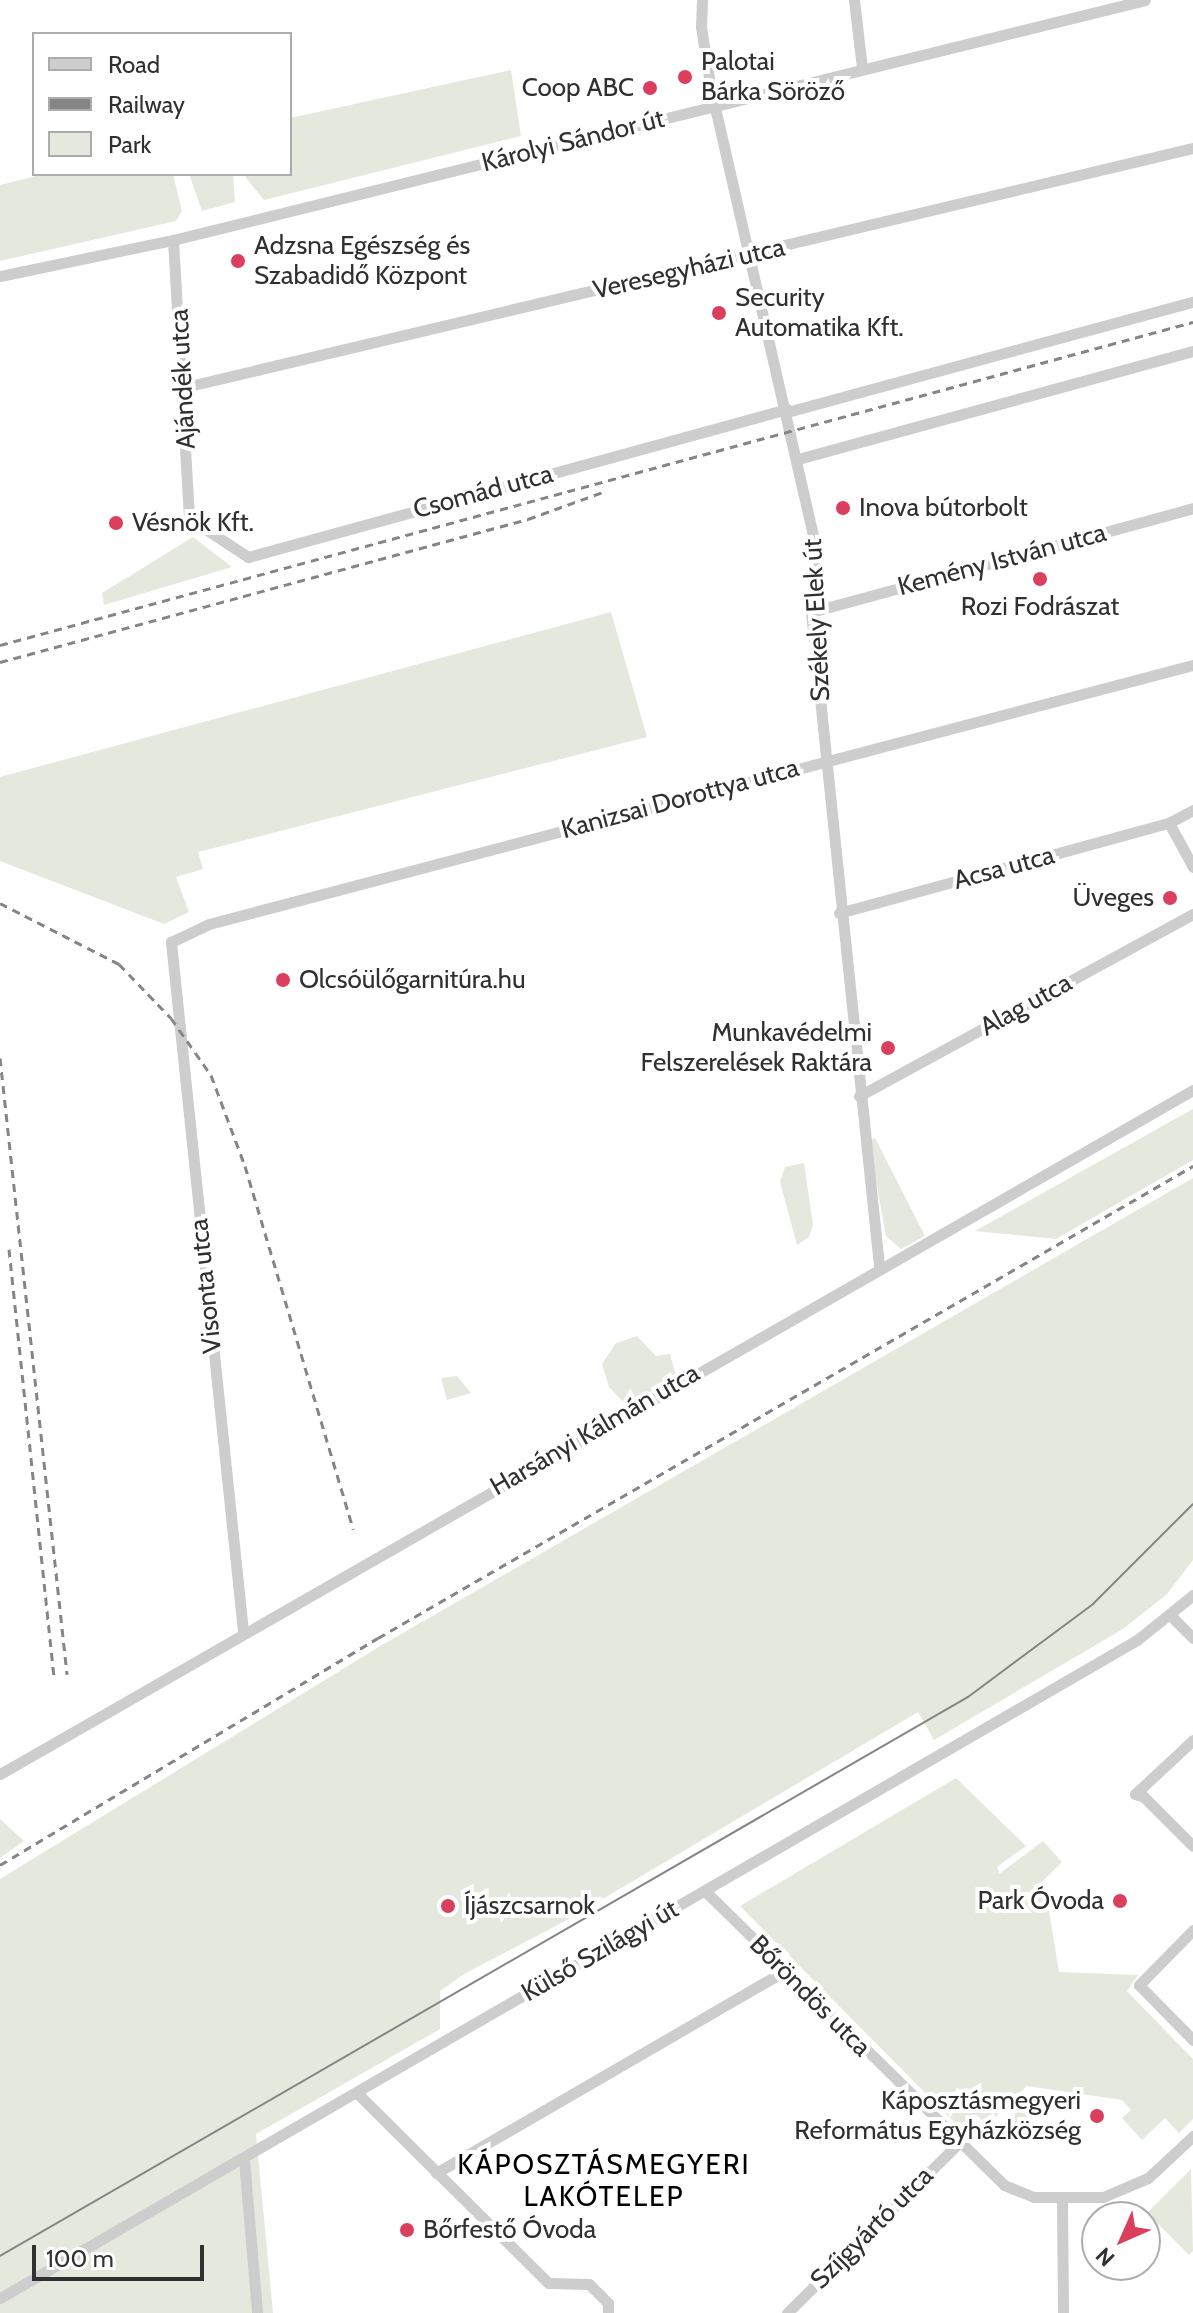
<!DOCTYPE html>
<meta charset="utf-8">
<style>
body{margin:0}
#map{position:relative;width:1193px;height:2313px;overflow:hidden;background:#fff;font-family:Cabin,sans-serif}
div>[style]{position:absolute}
.green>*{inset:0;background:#e5e9dd;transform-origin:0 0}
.minor>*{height:11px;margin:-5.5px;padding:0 5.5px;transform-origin:5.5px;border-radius:5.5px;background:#cdcdcd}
.tram>*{height:2px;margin:-1px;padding:0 1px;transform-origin:1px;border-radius:1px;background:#858585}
.rail>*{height:3px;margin-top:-1.5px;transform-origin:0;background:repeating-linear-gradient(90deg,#858585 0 8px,transparent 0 14px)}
.dots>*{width:22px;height:22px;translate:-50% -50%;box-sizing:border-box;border:4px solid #fff;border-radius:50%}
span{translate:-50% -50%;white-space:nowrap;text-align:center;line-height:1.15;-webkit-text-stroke:8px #fff;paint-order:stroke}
.poi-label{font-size:26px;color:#303030}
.left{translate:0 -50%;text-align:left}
.right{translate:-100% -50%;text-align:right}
.street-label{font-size:26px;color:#303030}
.neighbourhood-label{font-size:28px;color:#000;letter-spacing:2px}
.legend{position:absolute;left:32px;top:32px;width:260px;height:144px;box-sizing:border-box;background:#fff;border:2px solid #acacac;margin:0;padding:10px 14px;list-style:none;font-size:24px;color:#303030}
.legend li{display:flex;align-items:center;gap:16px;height:40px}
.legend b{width:40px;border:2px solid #acacac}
.north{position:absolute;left:1081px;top:2201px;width:80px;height:80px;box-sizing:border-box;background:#fff;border:2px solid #acacac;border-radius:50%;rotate:225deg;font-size:22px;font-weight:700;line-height:32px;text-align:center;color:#303030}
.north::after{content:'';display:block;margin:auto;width:28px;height:36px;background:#da405e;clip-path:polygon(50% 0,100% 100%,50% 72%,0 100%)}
.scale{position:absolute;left:32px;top:2245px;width:172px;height:36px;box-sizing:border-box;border:4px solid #303030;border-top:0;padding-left:10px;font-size:24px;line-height:28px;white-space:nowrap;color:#303030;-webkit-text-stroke:6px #fff;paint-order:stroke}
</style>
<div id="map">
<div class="green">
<i style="clip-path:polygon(511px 70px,521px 136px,264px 200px,246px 178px,245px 174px,290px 174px,290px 118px)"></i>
<i style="clip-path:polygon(44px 174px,173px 174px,182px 211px,176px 221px,0 261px,0 185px)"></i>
<i style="clip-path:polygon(189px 174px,233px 174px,235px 202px,202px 211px)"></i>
<i style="clip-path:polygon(193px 537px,232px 567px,104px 605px,102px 593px)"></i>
<i style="clip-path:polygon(611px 612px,647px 737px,198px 852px,203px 869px,176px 877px,189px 912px,164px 924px,0 861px,0 777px)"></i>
<i style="clip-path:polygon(1193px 1109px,1193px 1160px,1056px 1239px,975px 1231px)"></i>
<i style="clip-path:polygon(875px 1138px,925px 1236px,901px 1249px,886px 1236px,869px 1141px)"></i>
<i style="clip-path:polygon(804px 1163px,813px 1225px,809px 1237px,797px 1245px,780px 1182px,785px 1167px)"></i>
<i style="clip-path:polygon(1193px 1178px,1193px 1560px,1167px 1594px,1123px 1629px,934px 1740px,918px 1712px,569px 1919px,464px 1974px,440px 1991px,440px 2029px,256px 2134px,273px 2313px,0 2313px,0 1879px,382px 1645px)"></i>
<i style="clip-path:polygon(637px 1336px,656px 1356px,670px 1354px,676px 1376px,627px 1406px,609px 1387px,602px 1364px,616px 1343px)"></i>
<i style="clip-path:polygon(457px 1376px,471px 1393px,447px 1400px,441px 1378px)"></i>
<i style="clip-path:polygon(956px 1778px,1026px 1846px,997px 1867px,999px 1874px,1043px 1841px,1062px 1862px,1044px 1880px,1059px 1972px,1138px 1975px,1127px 1991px,1193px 2059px,1193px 2119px,1179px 2133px,1165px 2118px,1142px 2140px,1122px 2118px,1131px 2110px,1122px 2100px,1027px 2086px,987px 2125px,977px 2115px,962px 2130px,740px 1906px)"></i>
<i style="clip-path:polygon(0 1819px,24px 1841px,0 1858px)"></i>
<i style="left:1015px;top:2104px;width:15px;height:28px"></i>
<i style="clip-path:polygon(1191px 2169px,1193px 2251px,1189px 2255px,1147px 2213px)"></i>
</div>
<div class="minor">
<i style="left:702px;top:0;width:27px;rotate:92deg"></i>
<i style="left:701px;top:27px;width:64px;rotate:81deg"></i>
<i style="left:711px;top:90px;width:483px;rotate:77.1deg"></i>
<i style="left:819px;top:561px;width:52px;rotate:98.9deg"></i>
<i style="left:811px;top:612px;width:658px;rotate:84.06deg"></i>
<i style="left:854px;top:0;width:68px;rotate:83.3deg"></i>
<i style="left:173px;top:240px;width:278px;rotate:86.7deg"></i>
<i style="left:189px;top:518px;width:71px;rotate:33.5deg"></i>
<i style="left:248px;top:557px;width:559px;rotate:-15.35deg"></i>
<i style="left:0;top:276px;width:177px;rotate:-11.8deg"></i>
<i style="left:173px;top:240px;width:1001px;rotate:-13.87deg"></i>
<i style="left:185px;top:387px;width:1036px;rotate:-13.34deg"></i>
<i style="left:787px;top:412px;width:421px;rotate:-15.2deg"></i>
<i style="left:798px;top:459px;width:409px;rotate:-15.3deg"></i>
<i style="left:811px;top:612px;width:396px;rotate:-15.2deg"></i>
<i style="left:1193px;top:810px;width:27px;rotate:152deg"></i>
<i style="left:1169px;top:823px;width:50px;rotate:61.4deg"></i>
<i style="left:839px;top:913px;width:342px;rotate:-15.3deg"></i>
<i style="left:859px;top:1096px;width:380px;rotate:-28.6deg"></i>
<i style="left:1171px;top:1616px;width:31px;rotate:45deg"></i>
<i style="left:243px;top:1631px;width:693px;rotate:-95.97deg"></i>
<i style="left:171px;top:942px;width:42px;rotate:-25.3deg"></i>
<i style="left:209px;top:924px;width:1018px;rotate:-14.75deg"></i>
<i style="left:1193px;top:1740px;width:79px;rotate:137deg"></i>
<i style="left:1135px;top:1794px;width:9px;rotate:18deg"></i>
<i style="left:1144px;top:1797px;width:69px;rotate:45deg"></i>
<i style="left:0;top:1774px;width:1375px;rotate:-29.83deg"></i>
<i style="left:705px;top:1891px;width:419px;rotate:44.5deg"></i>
<i style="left:1004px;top:2185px;width:32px;rotate:22deg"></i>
<i style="left:1034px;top:2197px;width:69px"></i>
<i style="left:1103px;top:2197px;width:49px;rotate:-22.9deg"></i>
<i style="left:1148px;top:2178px;width:62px;rotate:-43deg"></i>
<i style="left:1193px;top:1930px;width:77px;rotate:134.5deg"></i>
<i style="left:1139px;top:1985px;width:77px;rotate:45.5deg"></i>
<i style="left:358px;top:2094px;width:268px;rotate:44.8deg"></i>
<i style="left:548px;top:2283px;width:41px;rotate:1.4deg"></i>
<i style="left:589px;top:2284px;width:27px;rotate:45deg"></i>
<i style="left:608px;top:2303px;width:10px;rotate:90deg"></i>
<i style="left:244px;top:2160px;width:154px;rotate:85.1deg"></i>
<i style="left:436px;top:2173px;width:403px;rotate:-30.1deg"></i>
<i style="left:1062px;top:2200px;width:113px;rotate:89.5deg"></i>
<i style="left:0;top:2298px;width:1314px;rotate:-30.06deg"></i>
<i style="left:1137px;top:1640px;width:72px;rotate:-38.8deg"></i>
<i style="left:787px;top:2313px;width:240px;rotate:-44.7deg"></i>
</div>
<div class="tram">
<i style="left:0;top:2256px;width:1118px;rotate:-30.01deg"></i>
<i style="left:968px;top:1697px;width:156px;rotate:-36.6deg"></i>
<i style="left:1093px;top:1604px;width:141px;rotate:-45deg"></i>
</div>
<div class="rail">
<i style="left:0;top:645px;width:1236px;rotate:-15.15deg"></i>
<i style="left:0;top:662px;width:547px;rotate:-15.15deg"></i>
<i style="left:528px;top:519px;width:80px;rotate:-19.8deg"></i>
<i style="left:0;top:903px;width:134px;rotate:27.1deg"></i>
<i style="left:119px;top:964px;width:75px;rotate:46.1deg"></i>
<i style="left:171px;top:1018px;width:70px;rotate:54.9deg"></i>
<i style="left:211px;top:1075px;width:97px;rotate:69.5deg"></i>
<i style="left:245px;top:1166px;width:379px;rotate:73.4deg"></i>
<i style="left:0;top:1058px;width:620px;rotate:83.79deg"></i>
<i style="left:9px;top:1249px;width:428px;rotate:84deg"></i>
<i style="left:0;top:1865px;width:441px;rotate:-31deg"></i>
<i style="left:378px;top:1638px;width:942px;rotate:-30.08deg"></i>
</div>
<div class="dots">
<i style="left:685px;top:77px;background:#da405e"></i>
<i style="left:650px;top:88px;background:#da405e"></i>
<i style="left:238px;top:261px;background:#da405e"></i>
<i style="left:719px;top:313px;background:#da405e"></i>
<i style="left:843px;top:508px;background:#da405e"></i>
<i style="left:116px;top:523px;background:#da405e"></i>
<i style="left:1040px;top:579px;background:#da405e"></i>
<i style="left:1170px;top:898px;background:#da405e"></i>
<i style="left:283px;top:980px;background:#da405e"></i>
<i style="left:888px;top:1048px;background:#da405e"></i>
<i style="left:1120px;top:1901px;background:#da405e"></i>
<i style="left:448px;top:1906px;background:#da405e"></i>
<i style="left:1097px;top:2116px;background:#da405e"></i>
<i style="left:407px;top:2230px;background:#da405e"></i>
</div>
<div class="poi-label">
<span class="left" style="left:701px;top:77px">Palotai<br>Bárka Söröző</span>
<span class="right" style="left:634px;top:88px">Coop ABC</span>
<span class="left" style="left:254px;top:261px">Adzsna Egészség és<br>Szabadidő Központ</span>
<span class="left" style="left:735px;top:313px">Security<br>Automatika Kft.</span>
<span class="left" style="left:859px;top:508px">Inova bútorbolt</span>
<span class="left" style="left:132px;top:523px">Vésnök Kft.</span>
<span style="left:1040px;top:607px">Rozi Fodrászat</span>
<span class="right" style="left:1154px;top:898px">Üveges</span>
<span class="left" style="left:299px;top:980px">Olcsóülőgarnitúra.hu</span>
<span class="right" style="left:872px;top:1048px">Munkavédelmi<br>Felszerelések Raktára</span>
<span class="right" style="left:1104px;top:1901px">Park Óvoda</span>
<span class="left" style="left:464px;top:1906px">Íjászcsarnok</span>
<span class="right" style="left:1081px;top:2116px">Káposztásmegyeri<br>Református Egyházközség</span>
<span class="left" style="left:423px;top:2230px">Bőrfestő Óvoda</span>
</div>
<div class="street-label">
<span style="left:573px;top:141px;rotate:-14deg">Károlyi Sándor út</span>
<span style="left:689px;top:269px;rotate:-13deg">Veresegyházi utca</span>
<span style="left:183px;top:379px;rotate:-93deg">Ajándék utca</span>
<span style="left:483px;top:492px;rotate:-15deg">Csomád utca</span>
<span style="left:1002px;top:560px;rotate:-15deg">Kemény István utca</span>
<span style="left:817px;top:620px;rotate:-93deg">Székely Elek út</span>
<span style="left:680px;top:799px;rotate:-15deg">Kanizsai Dorottya utca</span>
<span style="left:1004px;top:868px;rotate:-15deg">Acsa utca</span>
<span style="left:1026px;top:1005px;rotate:-29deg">Alag utca</span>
<span style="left:206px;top:1286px;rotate:-96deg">Visonta utca</span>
<span style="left:595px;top:1430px;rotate:-30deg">Harsányi Kálmán utca</span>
<span style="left:600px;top:1951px;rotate:-30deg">Külső Szilágyi út</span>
<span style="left:810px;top:1996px;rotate:45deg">Bőröndös utca</span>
<span style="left:872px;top:2228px;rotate:-45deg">Szíjgyártó utca</span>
</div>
<div class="neighbourhood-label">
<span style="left:604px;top:2180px">KÁPOSZTÁSMEGYERI<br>LAKÓTELEP</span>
</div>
<ul class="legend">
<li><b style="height:10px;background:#cdcdcd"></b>Road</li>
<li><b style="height:10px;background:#858585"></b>Railway</li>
<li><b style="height:22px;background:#e5e9dd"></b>Park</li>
</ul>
<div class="north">N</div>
<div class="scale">100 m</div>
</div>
